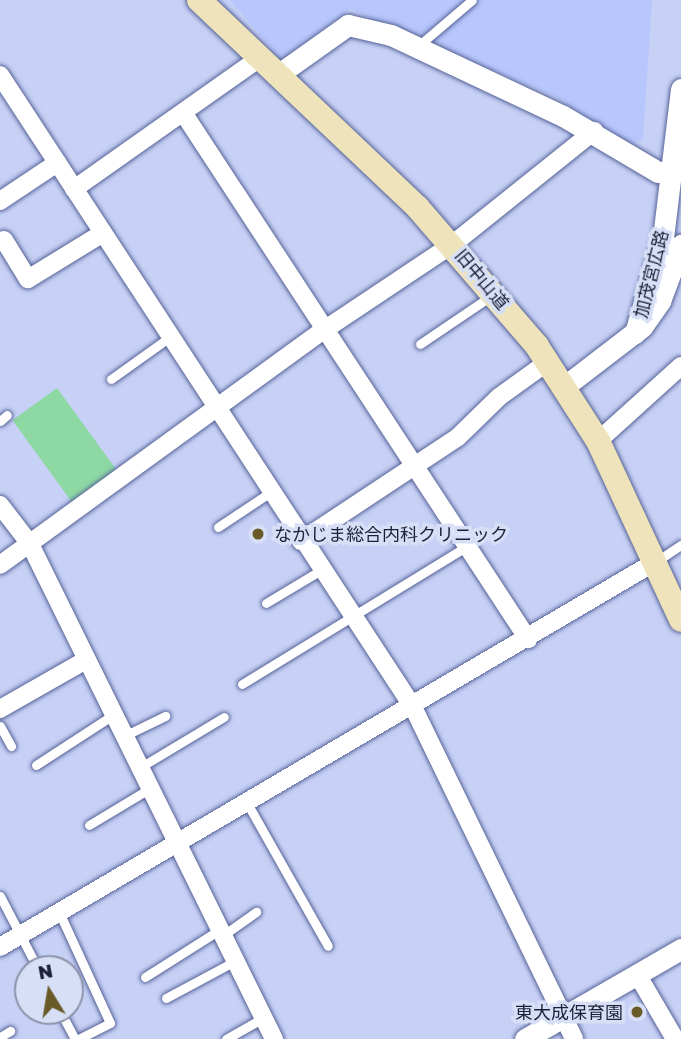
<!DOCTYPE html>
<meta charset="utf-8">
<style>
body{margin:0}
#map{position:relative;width:681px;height:1039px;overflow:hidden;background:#c7d1f6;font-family:"Golos Text","Noto Sans JP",sans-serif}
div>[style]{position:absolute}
.built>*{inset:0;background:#b7c6fc}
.green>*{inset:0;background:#8dd8a3;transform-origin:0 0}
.roads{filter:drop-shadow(0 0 2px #566398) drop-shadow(0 0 2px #566398)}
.service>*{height:9px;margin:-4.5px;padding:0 4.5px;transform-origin:4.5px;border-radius:4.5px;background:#fff}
.minor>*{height:18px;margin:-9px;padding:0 9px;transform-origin:9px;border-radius:9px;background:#fff}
.tertiary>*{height:21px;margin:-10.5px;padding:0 10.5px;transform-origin:10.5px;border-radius:10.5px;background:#fff}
.secondary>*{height:24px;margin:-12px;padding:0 12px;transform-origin:12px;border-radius:12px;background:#eee3ba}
.dots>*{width:19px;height:19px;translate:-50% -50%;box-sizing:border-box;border:4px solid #d7dff7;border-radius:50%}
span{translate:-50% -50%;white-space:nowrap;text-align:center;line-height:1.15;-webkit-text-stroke:7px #d7dff7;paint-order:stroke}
.street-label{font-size:18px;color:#1b2037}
.poi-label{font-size:18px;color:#1b2037}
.left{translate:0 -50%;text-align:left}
.right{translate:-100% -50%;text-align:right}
.north{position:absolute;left:14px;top:955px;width:70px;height:70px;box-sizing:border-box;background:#d7dff7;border:2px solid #8c93aa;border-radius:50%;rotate:349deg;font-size:19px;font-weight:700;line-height:28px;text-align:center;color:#1b2037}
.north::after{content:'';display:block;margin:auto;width:24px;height:32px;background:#695a27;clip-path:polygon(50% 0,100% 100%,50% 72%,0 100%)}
</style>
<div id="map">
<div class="built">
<i style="clip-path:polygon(230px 0,652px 0,643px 139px,629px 146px,556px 97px,350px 9px,281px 60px)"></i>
</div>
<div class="green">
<i style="left:57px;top:388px;width:103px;height:55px;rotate:54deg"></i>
</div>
<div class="roads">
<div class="service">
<i style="left:417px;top:47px;width:72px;rotate:-40.5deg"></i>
<i style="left:420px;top:344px;width:86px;rotate:-34.1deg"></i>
<i style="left:111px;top:379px;width:74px;rotate:-35.6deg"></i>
<i style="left:0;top:421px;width:9px;rotate:-41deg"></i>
<i style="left:218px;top:527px;width:61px;rotate:-33.7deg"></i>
<i style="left:657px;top:561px;width:29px;rotate:-34deg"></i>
<i style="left:266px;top:603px;width:64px;rotate:-31deg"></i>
<i style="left:242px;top:684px;width:264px;rotate:-31.5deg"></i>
<i style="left:0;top:726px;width:23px;rotate:61deg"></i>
<i style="left:124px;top:736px;width:46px;rotate:-26deg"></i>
<i style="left:36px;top:765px;width:92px;rotate:-33deg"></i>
<i style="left:139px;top:768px;width:99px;rotate:-31deg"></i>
<i style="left:247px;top:803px;width:164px;rotate:60.5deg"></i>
<i style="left:89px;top:825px;width:70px;rotate:-31deg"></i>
<i style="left:0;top:896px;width:82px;rotate:62.5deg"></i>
<i style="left:59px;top:912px;width:122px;rotate:65.3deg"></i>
<i style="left:110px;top:1023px;width:36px;rotate:153deg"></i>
<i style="left:222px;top:936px;width:42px;rotate:-35.2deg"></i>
<i style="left:145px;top:977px;width:88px;rotate:-32.4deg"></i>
<i style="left:166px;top:998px;width:78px;rotate:-28.2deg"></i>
<i style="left:60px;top:1011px;width:32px;rotate:62deg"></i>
<i style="left:0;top:1037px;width:12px;rotate:-31deg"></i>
<i style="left:226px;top:1039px;width:43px;rotate:-29.6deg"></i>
</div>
<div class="minor">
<i style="left:0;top:75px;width:755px;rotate:56.84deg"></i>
<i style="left:413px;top:707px;width:369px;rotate:64.1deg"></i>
<i style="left:184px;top:114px;width:628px;rotate:56.77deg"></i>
<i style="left:74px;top:189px;width:229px;rotate:-35.2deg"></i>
<i style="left:0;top:201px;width:69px;rotate:-33.7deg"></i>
<i style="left:4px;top:240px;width:46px;rotate:58.4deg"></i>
<i style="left:28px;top:279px;width:88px;rotate:-31.5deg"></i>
<i style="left:598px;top:441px;width:112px;rotate:-42.1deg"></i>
<i style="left:0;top:505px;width:49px;rotate:52.4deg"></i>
<i style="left:30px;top:544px;width:552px;rotate:63.76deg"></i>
<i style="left:301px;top:541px;width:188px;rotate:-33.5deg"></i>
<i style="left:458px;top:437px;width:57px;rotate:-44.3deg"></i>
<i style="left:499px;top:397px;width:62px;rotate:-35.8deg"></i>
<i style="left:0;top:565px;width:400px;rotate:-36deg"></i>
<i style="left:324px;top:330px;width:155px;rotate:-33.7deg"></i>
<i style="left:453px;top:244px;width:181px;rotate:-38.7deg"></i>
<i style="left:0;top:709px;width:99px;rotate:-29.7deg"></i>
<i style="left:0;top:947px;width:760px;rotate:-30.45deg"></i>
<i style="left:637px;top:974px;width:75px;rotate:59.7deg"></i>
</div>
<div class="tertiary">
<i style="left:279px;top:74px;width:85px;rotate:-35.4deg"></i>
<i style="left:348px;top:25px;width:44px;rotate:13.1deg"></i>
<i style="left:391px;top:35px;width:190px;rotate:25.2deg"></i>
<i style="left:563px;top:116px;width:110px;rotate:30.5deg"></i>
<i style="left:658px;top:172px;width:13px"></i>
<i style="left:635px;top:333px;width:99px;rotate:-73.6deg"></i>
<i style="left:663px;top:238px;width:150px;rotate:-83.1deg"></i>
<i style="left:565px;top:386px;width:97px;rotate:-37.5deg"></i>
<i style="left:642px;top:327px;width:32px;rotate:-55deg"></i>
<i style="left:660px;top:301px;width:60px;rotate:-69.4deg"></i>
<i style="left:525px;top:1039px;width:180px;rotate:-30deg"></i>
</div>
<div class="secondary">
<i style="left:199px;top:0;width:302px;rotate:43.5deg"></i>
<i style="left:418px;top:208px;width:182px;rotate:49.2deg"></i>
<i style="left:537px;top:346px;width:113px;rotate:57.3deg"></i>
<i style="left:598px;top:441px;width:197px;rotate:65.1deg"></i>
</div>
</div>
<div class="dots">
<i style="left:258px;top:534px;background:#695a27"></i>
<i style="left:637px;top:1012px;background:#695a27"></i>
</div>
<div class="street-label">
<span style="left:651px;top:274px;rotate:-76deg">加茂宮広路</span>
<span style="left:482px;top:279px;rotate:50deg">旧中山道</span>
</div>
<div class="poi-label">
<span class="left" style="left:274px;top:534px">なかじま総合内科クリニック</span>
<span class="right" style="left:623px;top:1012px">東大成保育園</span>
</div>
<div class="north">N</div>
</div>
